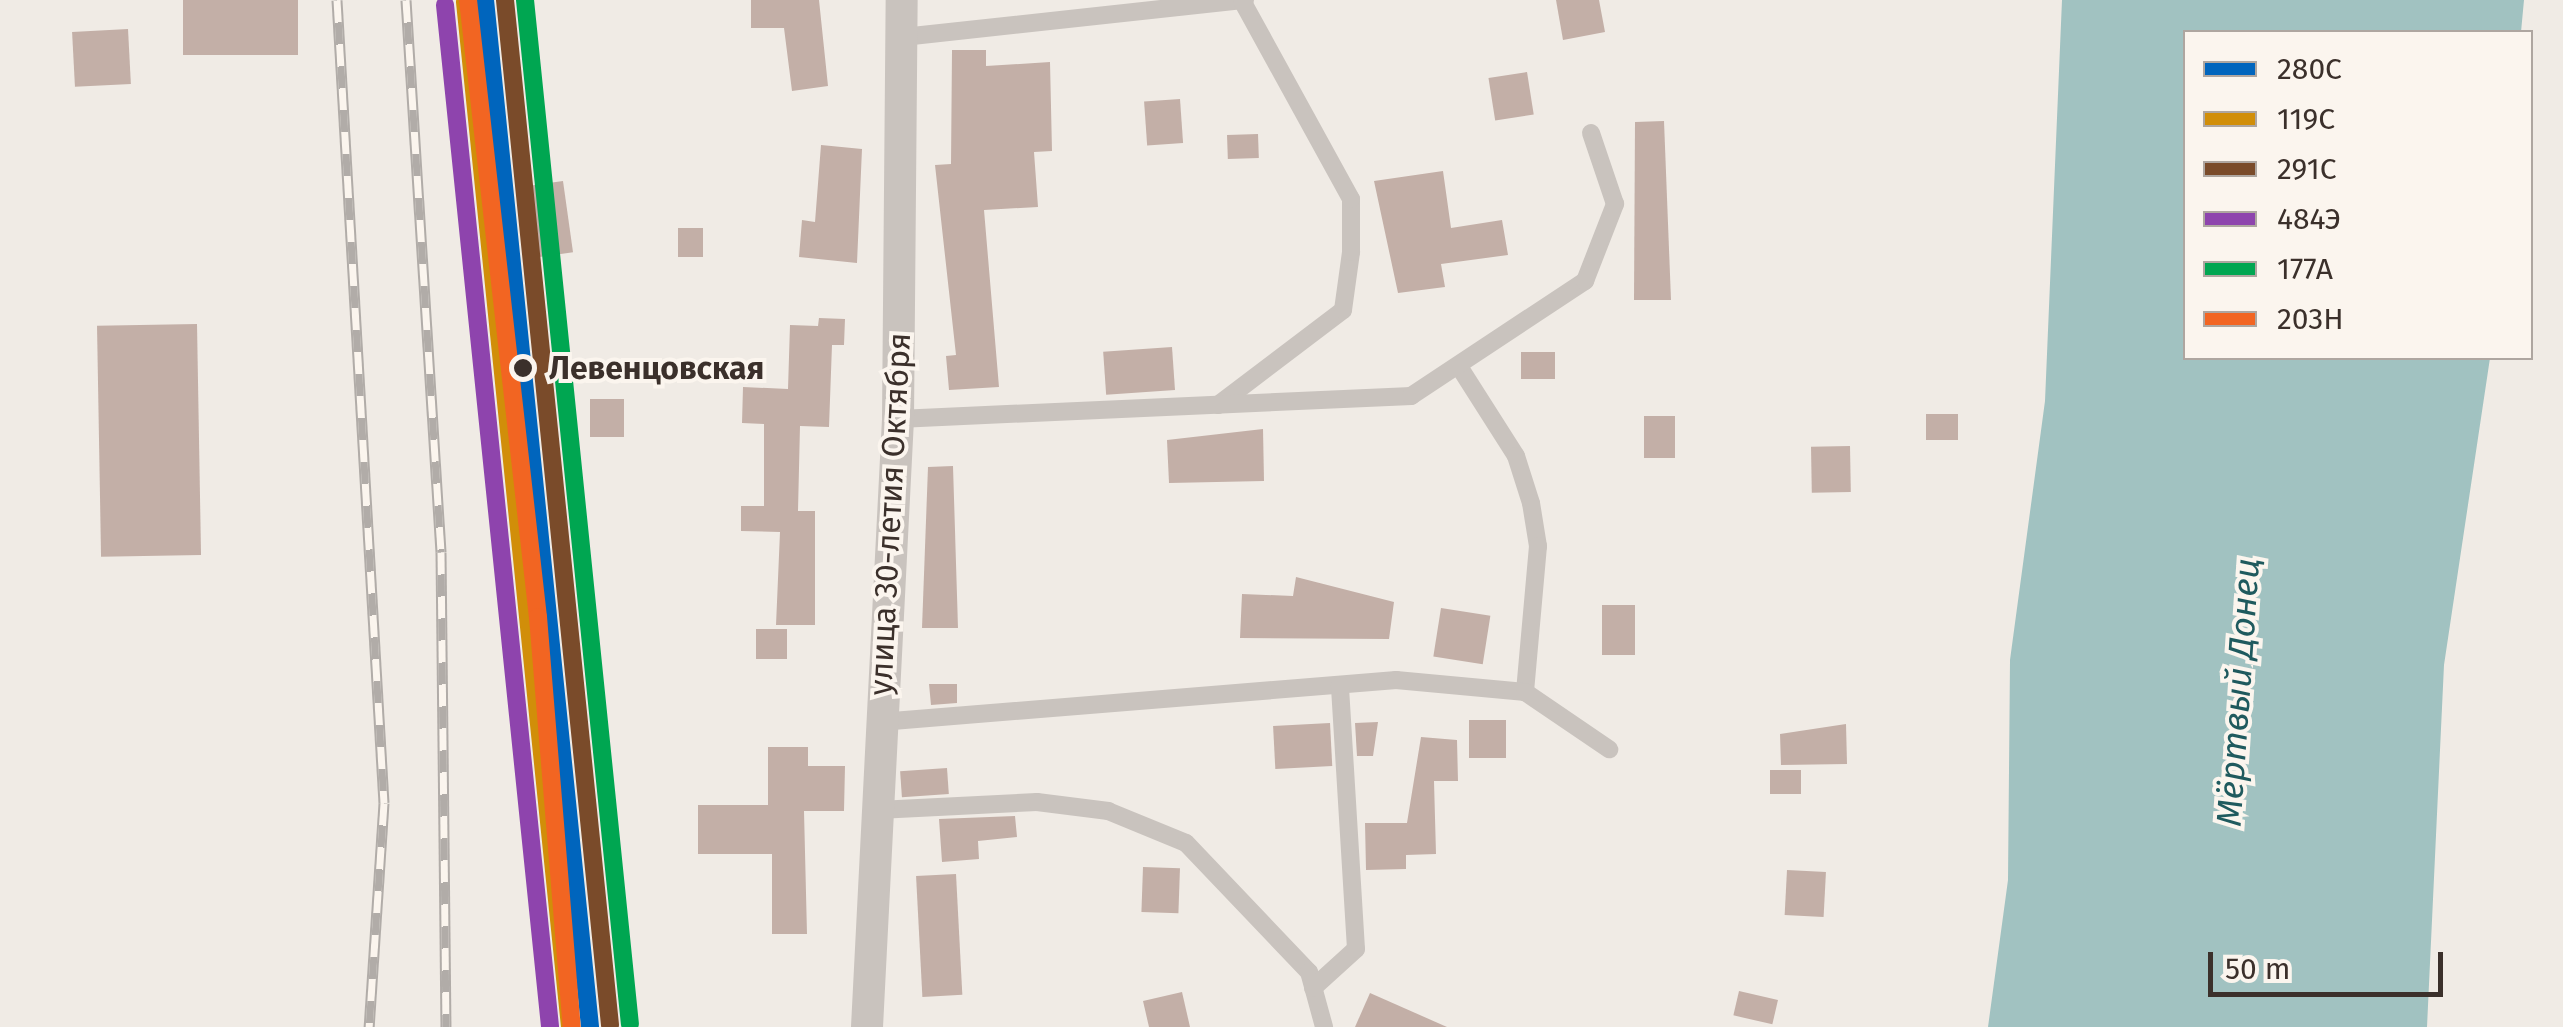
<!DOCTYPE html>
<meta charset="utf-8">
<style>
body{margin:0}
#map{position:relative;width:2563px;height:1027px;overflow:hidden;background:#f0ebe5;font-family:"Fira Sans",sans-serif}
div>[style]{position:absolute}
.water>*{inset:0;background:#a1c2c1}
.building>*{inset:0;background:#c3afa7;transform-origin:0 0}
.lane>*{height:18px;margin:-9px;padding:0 9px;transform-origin:9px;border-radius:9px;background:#c9c3be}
.street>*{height:32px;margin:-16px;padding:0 16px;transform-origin:16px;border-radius:16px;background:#c9c3be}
.rail>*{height:11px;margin-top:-5.5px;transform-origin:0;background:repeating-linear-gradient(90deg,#fbf5ee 0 22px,#b1aca8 0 44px);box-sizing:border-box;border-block:2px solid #b1aca8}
.rail-1>*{height:18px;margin:-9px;padding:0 9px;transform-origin:9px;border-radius:9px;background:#0065bd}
.rail-2>*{height:18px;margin:-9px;padding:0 9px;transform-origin:9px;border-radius:9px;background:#d18e09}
.rail-3>*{height:18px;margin:-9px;padding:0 9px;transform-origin:9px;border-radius:9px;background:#7a4b2a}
.rail-4>*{height:18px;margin:-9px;padding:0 9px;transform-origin:9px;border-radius:9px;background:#8e44ad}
.rail-5>*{height:18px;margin:-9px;padding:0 9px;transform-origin:9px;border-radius:9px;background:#00a651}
.rail-6>*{height:18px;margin:-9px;padding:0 9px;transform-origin:9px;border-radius:9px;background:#f26522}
.dots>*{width:28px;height:28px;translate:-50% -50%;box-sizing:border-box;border:5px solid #fbf5ee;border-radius:50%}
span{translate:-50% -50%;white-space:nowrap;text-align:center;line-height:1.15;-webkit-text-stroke:8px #fbf5ee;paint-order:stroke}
.stop-label{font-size:32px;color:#3b302b;font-weight:700}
.left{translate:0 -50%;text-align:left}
.street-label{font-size:32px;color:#3b302b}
.water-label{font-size:35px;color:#1f5a5e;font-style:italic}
.legend{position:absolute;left:2183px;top:30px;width:350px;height:330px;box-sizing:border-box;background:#fbf5ee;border:2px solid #aea6a0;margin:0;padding:12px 18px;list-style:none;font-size:30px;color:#3b302b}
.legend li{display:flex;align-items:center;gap:20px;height:50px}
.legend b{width:50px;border:2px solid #aea6a0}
.scale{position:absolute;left:2208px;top:952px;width:235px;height:45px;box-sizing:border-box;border:5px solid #3b302b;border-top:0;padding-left:12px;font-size:30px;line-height:35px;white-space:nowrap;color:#3b302b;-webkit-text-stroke:8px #fbf5ee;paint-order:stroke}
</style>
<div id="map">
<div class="water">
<i style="clip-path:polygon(2062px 0,2524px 0,2521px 32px,2186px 32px,2186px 358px,2490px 358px,2444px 665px,2427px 1027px,1988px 1027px,2008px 880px,2010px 660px,2045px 401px)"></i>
</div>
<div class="building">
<i style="left:183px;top:0;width:115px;height:55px"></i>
<i style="clip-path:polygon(751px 0,819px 0,828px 86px,792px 91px,784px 28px,751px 28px)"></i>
<i style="clip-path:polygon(1556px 0,1599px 0,1605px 32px,1563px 40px)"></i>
<i style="left:128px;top:29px;width:55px;height:56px;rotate:87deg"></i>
<i style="clip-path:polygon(952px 50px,986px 50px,986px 66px,1050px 62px,1052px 151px,1034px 152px,1038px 207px,984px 210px,999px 387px,949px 390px,946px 356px,956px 355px,935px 165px,951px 164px)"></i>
<i style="left:1527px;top:72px;width:43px;height:39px;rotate:81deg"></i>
<i style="left:1180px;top:99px;width:44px;height:36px;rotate:86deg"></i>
<i style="clip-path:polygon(1664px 121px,1671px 300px,1634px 300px,1635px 122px)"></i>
<i style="left:1258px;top:134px;width:24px;height:31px;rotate:88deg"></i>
<i style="clip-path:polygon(821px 145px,862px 149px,857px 263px,799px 257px,802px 220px,815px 222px)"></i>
<i style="clip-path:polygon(1443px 171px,1451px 228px,1502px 220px,1508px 255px,1441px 264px,1445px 287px,1398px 293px,1374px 181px)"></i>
<i style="left:563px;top:181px;width:72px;height:36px;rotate:82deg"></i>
<i style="left:678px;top:228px;width:25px;height:29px"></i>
<i style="clip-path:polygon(819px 318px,845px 319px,844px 345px,832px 345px,829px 427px,800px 426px,798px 511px,815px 511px,815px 625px,776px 625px,780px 532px,741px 531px,741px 506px,764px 506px,764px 424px,742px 423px,743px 387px,788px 389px,790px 325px,818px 326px)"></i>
<i style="left:197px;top:324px;width:231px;height:100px;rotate:89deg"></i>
<i style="left:1172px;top:347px;width:43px;height:69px;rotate:86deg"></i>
<i style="left:1555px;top:352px;width:27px;height:34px;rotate:90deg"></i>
<i style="left:590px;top:399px;width:34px;height:38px"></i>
<i style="left:1958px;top:414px;width:26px;height:32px;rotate:90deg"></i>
<i style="left:1644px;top:416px;width:31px;height:42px"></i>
<i style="clip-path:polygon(1263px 429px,1264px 481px,1169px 483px,1167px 440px)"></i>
<i style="left:1850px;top:446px;width:46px;height:39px;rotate:89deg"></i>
<i style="clip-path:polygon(953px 466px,958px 628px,922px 628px,928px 467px)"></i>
<i style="clip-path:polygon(1296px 577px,1394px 602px,1389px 639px,1240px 638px,1242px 594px,1293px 596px)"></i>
<i style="left:1602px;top:605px;width:33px;height:50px"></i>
<i style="left:1441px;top:608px;width:50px;height:49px;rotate:9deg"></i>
<i style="left:756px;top:629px;width:31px;height:30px"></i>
<i style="clip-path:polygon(929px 684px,957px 684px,957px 703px,931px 705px)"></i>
<i style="left:1506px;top:720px;width:38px;height:37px;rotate:90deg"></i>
<i style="clip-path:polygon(1378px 722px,1373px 756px,1357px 756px,1355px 723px)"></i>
<i style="left:1330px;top:723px;width:43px;height:57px;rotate:87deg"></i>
<i style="clip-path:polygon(1846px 724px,1847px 764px,1781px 765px,1780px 734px)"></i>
<i style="clip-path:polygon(1421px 737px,1457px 740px,1458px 781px,1434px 781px,1436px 854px,1406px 855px,1406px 869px,1366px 870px,1365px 823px,1407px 823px)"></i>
<i style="clip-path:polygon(768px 747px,808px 747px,808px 766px,845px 766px,844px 811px,804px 811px,807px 934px,772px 934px,772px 854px,698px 854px,698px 805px,768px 805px)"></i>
<i style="left:947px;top:768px;width:26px;height:47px;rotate:86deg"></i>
<i style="left:1770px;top:770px;width:31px;height:24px"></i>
<i style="clip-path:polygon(1015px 816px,1017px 837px,978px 841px,979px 859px,942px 862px,939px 819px)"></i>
<i style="left:1143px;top:867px;width:37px;height:45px;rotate:2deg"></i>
<i style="left:1787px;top:870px;width:39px;height:45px;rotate:3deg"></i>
<i style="left:956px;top:874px;width:121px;height:40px;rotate:87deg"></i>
<i style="left:1739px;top:991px;width:40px;height:25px;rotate:13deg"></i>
<i style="clip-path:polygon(1182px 992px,1190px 1027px,1149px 1027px,1143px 1001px)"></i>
<i style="clip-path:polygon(1370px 993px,1447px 1027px,1355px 1027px)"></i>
</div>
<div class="lane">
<i style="left:903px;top:37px;width:344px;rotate:-6.2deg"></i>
<i style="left:1460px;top:368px;width:104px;rotate:57.5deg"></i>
<i style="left:1516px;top:456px;width:49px;rotate:72.3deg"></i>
<i style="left:1531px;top:503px;width:44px;rotate:80.8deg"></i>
<i style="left:1538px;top:546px;width:147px;rotate:95.1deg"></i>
<i style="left:1218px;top:405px;width:157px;rotate:-37.2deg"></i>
<i style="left:1343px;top:310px;width:59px;rotate:-82.1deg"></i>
<i style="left:1351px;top:252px;width:53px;rotate:-90deg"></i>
<i style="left:1351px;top:199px;width:226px;rotate:-118.8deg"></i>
<i style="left:898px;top:419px;width:514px;rotate:-2.57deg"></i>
<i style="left:1411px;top:396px;width:209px;rotate:-33.5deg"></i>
<i style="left:1585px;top:281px;width:83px;rotate:-68.7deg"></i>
<i style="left:1615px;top:204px;width:75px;rotate:-108.7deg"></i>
<i style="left:880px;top:722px;width:518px;rotate:-4.65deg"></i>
<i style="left:1396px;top:680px;width:130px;rotate:5.3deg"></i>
<i style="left:1525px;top:692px;width:102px;rotate:34.2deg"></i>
<i style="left:878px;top:810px;width:159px;rotate:-2.9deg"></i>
<i style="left:1037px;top:802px;width:72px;rotate:7.2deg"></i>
<i style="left:1108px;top:811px;width:84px;rotate:22.3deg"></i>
<i style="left:1186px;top:843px;width:178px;rotate:46.4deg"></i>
<i style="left:1309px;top:972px;width:57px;rotate:74.7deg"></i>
<i style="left:1313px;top:988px;width:58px;rotate:-42.2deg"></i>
<i style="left:1356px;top:949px;width:264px;rotate:-93.5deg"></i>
</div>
<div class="street">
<i style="left:867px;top:1027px;width:609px;rotate:-87.08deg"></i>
<i style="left:898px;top:419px;width:419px;rotate:-89.5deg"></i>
</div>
<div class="rail">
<i style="left:337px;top:0;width:804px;rotate:86.65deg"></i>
<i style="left:384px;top:803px;width:225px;rotate:93.8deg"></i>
<i style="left:406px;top:0;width:553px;rotate:86.37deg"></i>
<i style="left:441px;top:552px;width:475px;rotate:89.4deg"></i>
</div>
<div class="rail-1">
<i style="left:485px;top:0;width:1032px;rotate:84.16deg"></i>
</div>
<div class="rail-2">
<i style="left:465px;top:2px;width:1030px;rotate:84.15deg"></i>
</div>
<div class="rail-3">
<i style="left:505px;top:0;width:1030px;rotate:84.15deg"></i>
</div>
<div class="rail-4">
<i style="left:445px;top:5px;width:1027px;rotate:84.13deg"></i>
</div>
<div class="rail-5">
<i style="left:525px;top:0;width:1029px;rotate:84.15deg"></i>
</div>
<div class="rail-6">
<i style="left:468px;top:0;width:621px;rotate:83.53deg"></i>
<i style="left:538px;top:617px;width:411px;rotate:85.3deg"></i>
</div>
<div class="dots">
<i style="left:523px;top:368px;background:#3b302b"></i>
</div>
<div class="stop-label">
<span class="left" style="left:549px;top:368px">Левенцовская</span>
</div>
<div class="street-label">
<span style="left:890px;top:514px;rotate:-87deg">улица 30-летия Октября</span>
</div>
<div class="water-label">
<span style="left:2238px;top:692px;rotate:-86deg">Мёртвый Донец</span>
</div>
<ul class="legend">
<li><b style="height:12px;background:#0065bd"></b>280С</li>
<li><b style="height:12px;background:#d18e09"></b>119С</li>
<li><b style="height:12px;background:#7a4b2a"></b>291С</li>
<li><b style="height:12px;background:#8e44ad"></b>484Э</li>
<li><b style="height:12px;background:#00a651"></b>177А</li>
<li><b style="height:12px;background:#f26522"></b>203Н</li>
</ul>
<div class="scale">50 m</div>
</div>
